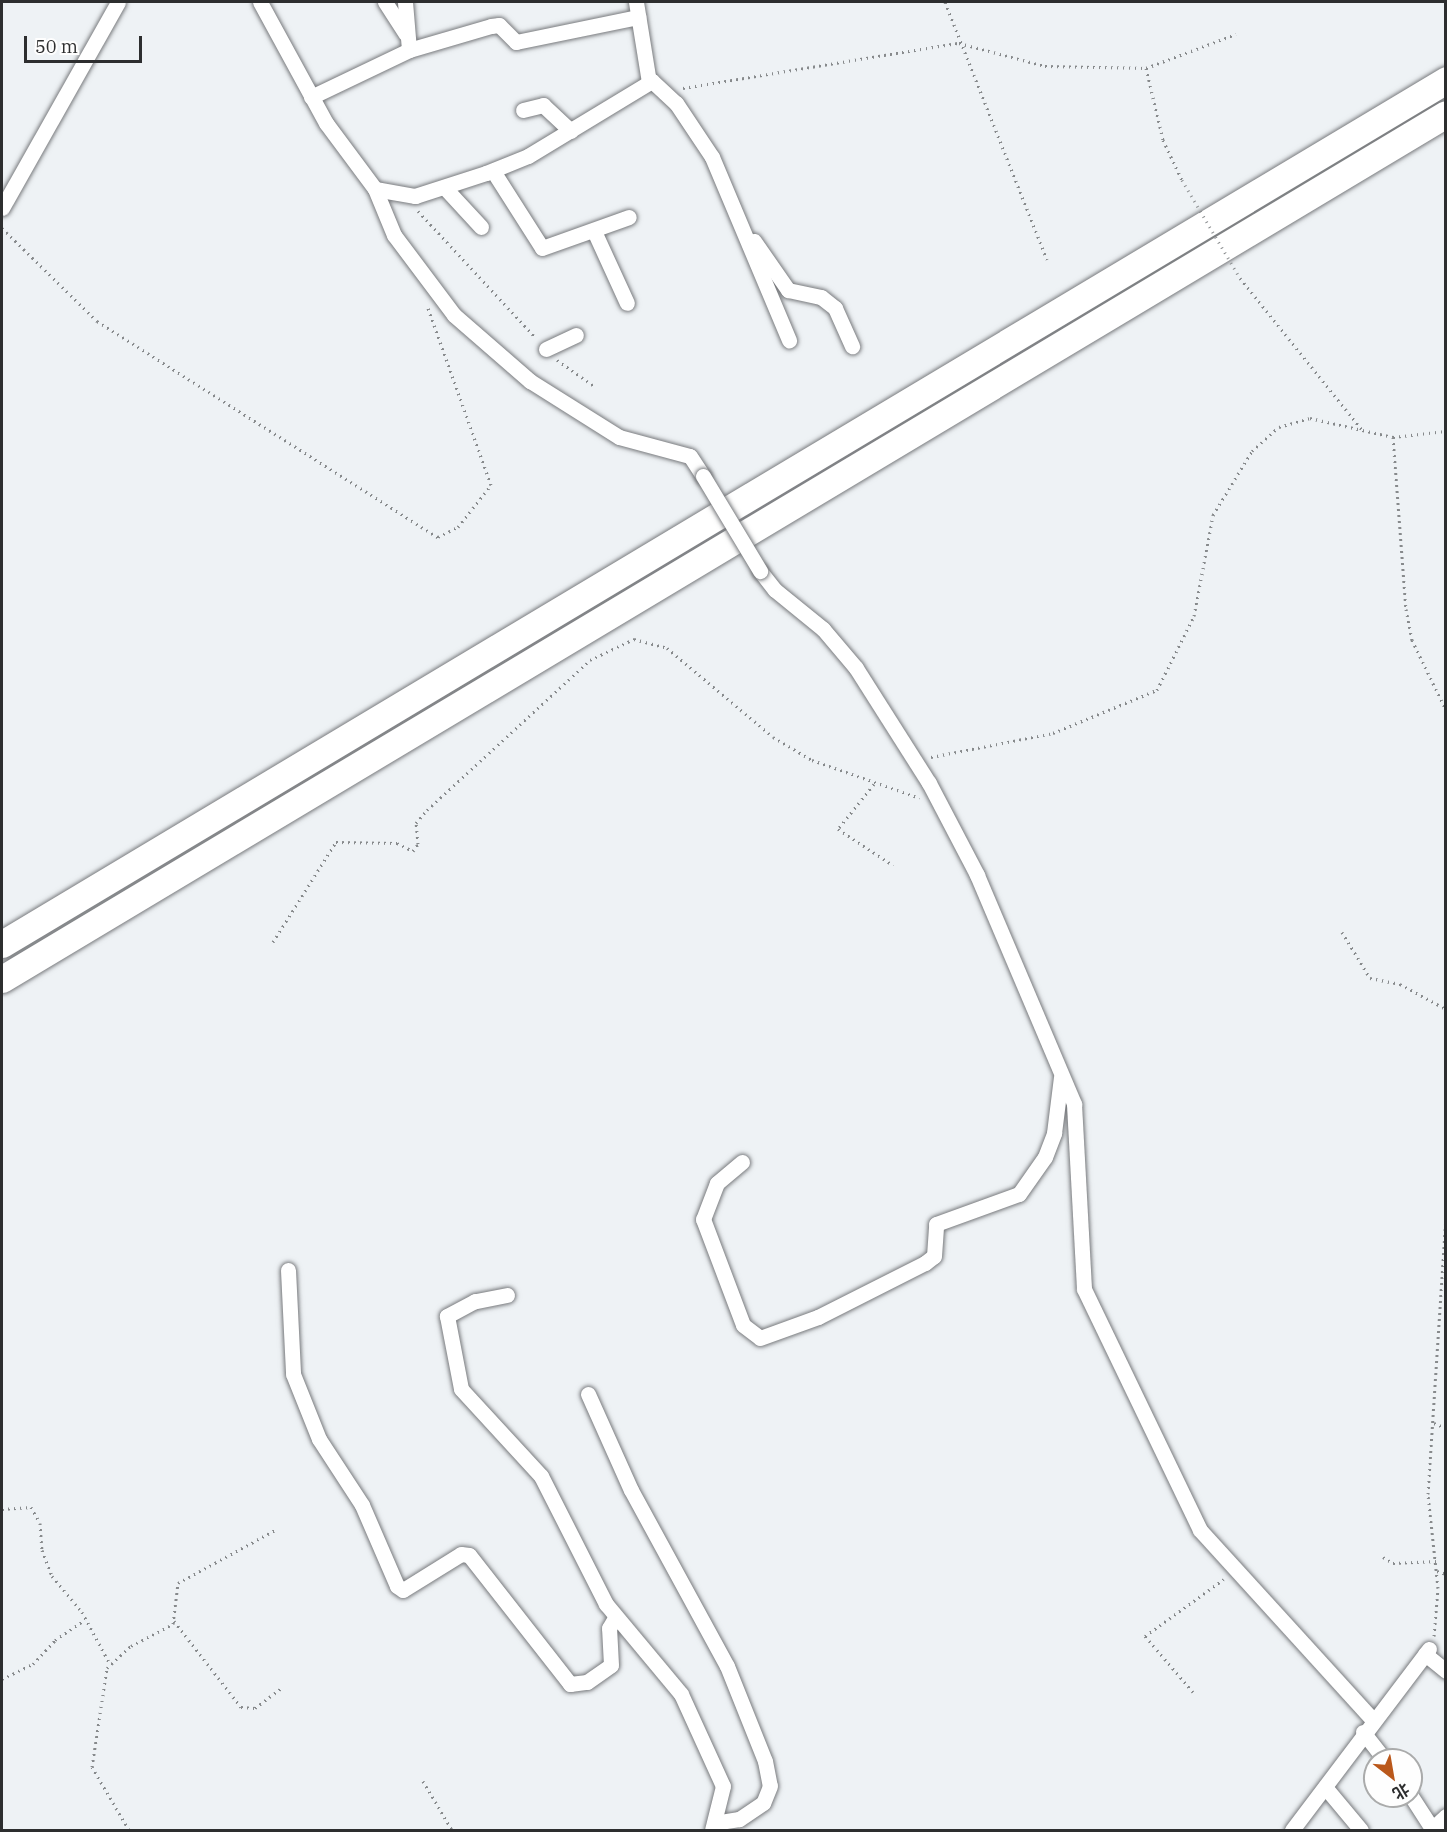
<!DOCTYPE html>
<meta charset="utf-8">
<style>
body{margin:0}
#map{position:relative;width:1447px;height:1832px;overflow:hidden;background:#eef2f5;font-family:"IBM Plex Serif","Noto Sans SC",serif}
div>[style]{position:absolute}
.path>*{height:3px;margin-top:-1.5px;transform-origin:0;background:repeating-linear-gradient(90deg,#878a8c 0 1.5px,transparent 0 6px)}
.roads{filter:drop-shadow(0 0 2px #787a7d) drop-shadow(0 0 2px #787a7d)}
.street>*{height:15px;margin:-7.5px;padding:0 7.5px;transform-origin:7.5px;border-radius:7.5px;background:#fff}
.highway>*{height:27px;margin:-13.5px;padding:0 13.5px;transform-origin:13.5px;border-radius:13.5px;background:#fff}
.path-bridge>*{height:3px;margin-top:-1.5px;transform-origin:0;background:repeating-linear-gradient(90deg,#878a8c 0 1.5px,transparent 0 6px)}
.bridges{filter:drop-shadow(0 0 2px #787a7d) drop-shadow(0 0 2px #787a7d)}
.street-bridge>*{height:15px;margin:-7.5px;padding:0 7.5px;transform-origin:7.5px;border-radius:7.5px;background:#fff}
span{translate:-50% -50%;white-space:nowrap;text-align:center;line-height:1.15;-webkit-text-stroke:6px #fefefe;paint-order:stroke}
.frame{position:absolute;inset:0;border:3px solid #2d2e2f;pointer-events:none}
.north{position:absolute;left:1363px;top:1748px;width:60px;height:60px;box-sizing:border-box;background:#fefefe;border:2px solid #aaabab;border-radius:50%;rotate:149deg;font-size:16px;font-weight:700;line-height:24px;text-align:center;color:#2d2e2f}
.north::after{content:'';display:block;margin:auto;width:21px;height:27px;background:#ba581b;clip-path:polygon(50% 0,100% 100%,50% 72%,0 100%)}
.scale{position:absolute;left:24px;top:36px;width:118px;height:27px;box-sizing:border-box;border:3px solid #2d2e2f;border-top:0;padding-left:8px;font-size:18px;line-height:21px;white-space:nowrap;color:#2d2e2f;-webkit-text-stroke:4px #fefefe;paint-order:stroke}
</style>
<div id="map">
<div class="path">
<i style="left:945px;top:2px;width:277px;rotate:68.4deg"></i>
<i style="left:1146px;top:68px;width:74px;rotate:76.7deg"></i>
<i style="left:1163px;top:140px;width:44px;rotate:64.6deg"></i>
<i style="left:683px;top:88px;width:280px;rotate:-9.3deg"></i>
<i style="left:959px;top:43px;width:89px;rotate:15deg"></i>
<i style="left:1045px;top:66px;width:101px;rotate:1.1deg"></i>
<i style="left:1146px;top:68px;width:96px;rotate:-20.7deg"></i>
<i style="left:418px;top:211px;width:173px;rotate:47.1deg"></i>
<i style="left:2px;top:228px;width:133px;rotate:44.4deg"></i>
<i style="left:97px;top:321px;width:404px;rotate:32.4deg"></i>
<i style="left:438px;top:537px;width:22px;rotate:-27deg"></i>
<i style="left:458px;top:527px;width:53px;rotate:-51.8deg"></i>
<i style="left:491px;top:485px;width:191px;rotate:-109.6deg"></i>
<i style="left:1240px;top:278px;width:196px;rotate:51.2deg"></i>
<i style="left:557px;top:360px;width:45px;rotate:35.1deg"></i>
<i style="left:1393px;top:437px;width:172px;rotate:85.7deg"></i>
<i style="left:1406px;top:609px;width:32px;rotate:79deg"></i>
<i style="left:1412px;top:640px;width:78px;rotate:64.1deg"></i>
<i style="left:931px;top:757px;width:124px;rotate:-11.1deg"></i>
<i style="left:1053px;top:733px;width:113px;rotate:-22.5deg"></i>
<i style="left:1157px;top:690px;width:83px;rotate:-63.4deg"></i>
<i style="left:1194px;top:616px;width:103px;rotate:-79.3deg"></i>
<i style="left:1213px;top:515px;width:75px;rotate:-58.6deg"></i>
<i style="left:1252px;top:451px;width:36px;rotate:-42deg"></i>
<i style="left:1279px;top:427px;width:32px;rotate:-16deg"></i>
<i style="left:1310px;top:418px;width:85px;rotate:12.9deg"></i>
<i style="left:1393px;top:437px;width:53px;rotate:-6.5deg"></i>
<i style="left:874px;top:784px;width:58px;rotate:128.7deg"></i>
<i style="left:838px;top:829px;width:66px;rotate:33.2deg"></i>
<i style="left:1342px;top:932px;width:54px;rotate:58.7deg"></i>
<i style="left:1370px;top:978px;width:31px;rotate:11deg"></i>
<i style="left:1400px;top:984px;width:52px;rotate:28.5deg"></i>
<i style="left:273px;top:942px;width:118px;rotate:-57.8deg"></i>
<i style="left:336px;top:842px;width:61px;rotate:0.9deg"></i>
<i style="left:397px;top:843px;width:18px;rotate:27deg"></i>
<i style="left:413px;top:851px;width:9px;rotate:-54deg"></i>
<i style="left:418px;top:844px;width:21px;rotate:-95deg"></i>
<i style="left:416px;top:823px;width:17px;rotate:-50deg"></i>
<i style="left:427px;top:810px;width:222px;rotate:-42.6deg"></i>
<i style="left:590px;top:660px;width:49px;rotate:-25.5deg"></i>
<i style="left:634px;top:639px;width:34px;rotate:15deg"></i>
<i style="left:667px;top:648px;width:138px;rotate:40deg"></i>
<i style="left:773px;top:737px;width:45px;rotate:30.5deg"></i>
<i style="left:812px;top:760px;width:114px;rotate:19.4deg"></i>
<i style="left:1434px;top:1423px;width:13px;rotate:23deg"></i>
<i style="left:2px;top:1509px;width:29px;rotate:-4deg"></i>
<i style="left:31px;top:1507px;width:18px;rotate:61deg"></i>
<i style="left:40px;top:1523px;width:27px;rotate:86deg"></i>
<i style="left:42px;top:1550px;width:28px;rotate:69deg"></i>
<i style="left:52px;top:1576px;width:47px;rotate:50.2deg"></i>
<i style="left:82px;top:1612px;width:59px;rotate:61.7deg"></i>
<i style="left:1383px;top:1557px;width:12px;rotate:31deg"></i>
<i style="left:1393px;top:1563px;width:43px;rotate:-2.7deg"></i>
<i style="left:1437px;top:1571px;width:9px;rotate:18deg"></i>
<i style="left:174px;top:1621px;width:109px;rotate:52.1deg"></i>
<i style="left:241px;top:1707px;width:14px;rotate:4deg"></i>
<i style="left:255px;top:1708px;width:34px;rotate:-37deg"></i>
<i style="left:1434px;top:1636px;width:48px;rotate:-85.2deg"></i>
<i style="left:1438px;top:1588px;width:95px;rotate:-96.1deg"></i>
<i style="left:1428px;top:1494px;width:280px;rotate:-86.3deg"></i>
<i style="left:2px;top:1679px;width:34px;rotate:-26deg"></i>
<i style="left:33px;top:1664px;width:33px;rotate:-47deg"></i>
<i style="left:55px;top:1640px;width:36px;rotate:-34deg"></i>
<i style="left:1193px;top:1692px;width:74px;rotate:-130.6deg"></i>
<i style="left:1145px;top:1636px;width:97px;rotate:-35.8deg"></i>
<i style="left:423px;top:1781px;width:57px;rotate:59.4deg"></i>
<i style="left:129px;top:1830px;width:73px;rotate:-120.4deg"></i>
<i style="left:92px;top:1767px;width:100px;rotate:-81.4deg"></i>
<i style="left:107px;top:1668px;width:33px;rotate:-43deg"></i>
<i style="left:131px;top:1646px;width:47px;rotate:-27.6deg"></i>
<i style="left:173px;top:1624px;width:41px;rotate:-83deg"></i>
<i style="left:178px;top:1583px;width:113px;rotate:-28.6deg"></i>
</div>
<div class="roads">
<div class="street">
<i style="left:260px;top:2px;width:138px;rotate:61.4deg"></i>
<i style="left:326px;top:123px;width:82px;rotate:53.4deg"></i>
<i style="left:375px;top:189px;width:50px;rotate:67.6deg"></i>
<i style="left:394px;top:235px;width:100px;rotate:53.1deg"></i>
<i style="left:454px;top:315px;width:101px;rotate:41deg"></i>
<i style="left:530px;top:381px;width:105px;rotate:32.2deg"></i>
<i style="left:619px;top:437px;width:73px;rotate:15deg"></i>
<i style="left:690px;top:456px;width:24px;rotate:57deg"></i>
<i style="left:385px;top:2px;width:38px;rotate:57deg"></i>
<i style="left:405px;top:2px;width:48px;rotate:85.2deg"></i>
<i style="left:636px;top:2px;width:81px;rotate:80.8deg"></i>
<i style="left:311px;top:97px;width:109px;rotate:-25.6deg"></i>
<i style="left:409px;top:50px;width:85px;rotate:-16.3deg"></i>
<i style="left:491px;top:26px;width:8px;rotate:-7deg"></i>
<i style="left:499px;top:25px;width:24px;rotate:45deg"></i>
<i style="left:516px;top:42px;width:125px;rotate:-11.6deg"></i>
<i style="left:523px;top:110px;width:21px;rotate:-14deg"></i>
<i style="left:543px;top:105px;width:38px;rotate:43deg"></i>
<i style="left:493px;top:171px;width:91px;rotate:57.5deg"></i>
<i style="left:542px;top:248px;width:92px;rotate:-19.6deg"></i>
<i style="left:445px;top:188px;width:53px;rotate:47.3deg"></i>
<i style="left:375px;top:189px;width:41px;rotate:9.9deg"></i>
<i style="left:415px;top:196px;width:75px;rotate:-17.9deg"></i>
<i style="left:486px;top:173px;width:45px;rotate:-22deg"></i>
<i style="left:528px;top:156px;width:145px;rotate:-31.2deg"></i>
<i style="left:652px;top:81px;width:33px;rotate:43deg"></i>
<i style="left:676px;top:103px;width:65px;rotate:56.3deg"></i>
<i style="left:712px;top:157px;width:199px;rotate:67.2deg"></i>
<i style="left:2px;top:208px;width:236px;rotate:-60.6deg"></i>
<i style="left:594px;top:231px;width:79px;rotate:65.4deg"></i>
<i style="left:754px;top:241px;width:60px;rotate:55.2deg"></i>
<i style="left:788px;top:290px;width:34px;rotate:12deg"></i>
<i style="left:821px;top:297px;width:18px;rotate:38deg"></i>
<i style="left:835px;top:308px;width:42px;rotate:65.9deg"></i>
<i style="left:546px;top:349px;width:33px;rotate:-25deg"></i>
<i style="left:760px;top:571px;width:24px;rotate:52deg"></i>
<i style="left:775px;top:590px;width:62px;rotate:39.1deg"></i>
<i style="left:823px;top:629px;width:51px;rotate:49.8deg"></i>
<i style="left:856px;top:668px;width:136px;rotate:57.6deg"></i>
<i style="left:929px;top:783px;width:104px;rotate:62.4deg"></i>
<i style="left:977px;top:875px;width:249px;rotate:67deg"></i>
<i style="left:1074px;top:1104px;width:185px;rotate:86.9deg"></i>
<i style="left:1084px;top:1289px;width:267px;rotate:64.3deg"></i>
<i style="left:1200px;top:1530px;width:256px;rotate:47.7deg"></i>
<i style="left:742px;top:1162px;width:33px;rotate:140deg"></i>
<i style="left:717px;top:1183px;width:39px;rotate:111deg"></i>
<i style="left:703px;top:1219px;width:113px;rotate:69.3deg"></i>
<i style="left:743px;top:1325px;width:21px;rotate:37deg"></i>
<i style="left:760px;top:1338px;width:62px;rotate:-19.9deg"></i>
<i style="left:818px;top:1317px;width:120px;rotate:-26.8deg"></i>
<i style="left:925px;top:1263px;width:11px;rotate:-38deg"></i>
<i style="left:934px;top:1256px;width:32px;rotate:-86deg"></i>
<i style="left:936px;top:1224px;width:88px;rotate:-19.9deg"></i>
<i style="left:1019px;top:1194px;width:45px;rotate:-54.9deg"></i>
<i style="left:1045px;top:1157px;width:26px;rotate:-69deg"></i>
<i style="left:1054px;top:1133px;width:56px;rotate:-82.9deg"></i>
<i style="left:288px;top:1270px;width:104px;rotate:87.2deg"></i>
<i style="left:293px;top:1374px;width:70px;rotate:68.2deg"></i>
<i style="left:319px;top:1439px;width:79px;rotate:56.9deg"></i>
<i style="left:362px;top:1505px;width:88px;rotate:66.6deg"></i>
<i style="left:397px;top:1586px;width:7px;rotate:34deg"></i>
<i style="left:403px;top:1590px;width:68px;rotate:-31.8deg"></i>
<i style="left:461px;top:1554px;width:8px;rotate:7deg"></i>
<i style="left:469px;top:1555px;width:164px;rotate:51.9deg"></i>
<i style="left:570px;top:1684px;width:17px;rotate:-7deg"></i>
<i style="left:587px;top:1682px;width:29px;rotate:-35deg"></i>
<i style="left:611px;top:1665px;width:37px;rotate:-93deg"></i>
<i style="left:609px;top:1628px;width:12px;rotate:-59deg"></i>
<i style="left:507px;top:1295px;width:33px;rotate:169deg"></i>
<i style="left:475px;top:1301px;width:32px;rotate:152deg"></i>
<i style="left:447px;top:1316px;width:74px;rotate:79.1deg"></i>
<i style="left:461px;top:1389px;width:118px;rotate:47.4deg"></i>
<i style="left:541px;top:1476px;width:144px;rotate:63.1deg"></i>
<i style="left:606px;top:1604px;width:117px;rotate:50.2deg"></i>
<i style="left:681px;top:1694px;width:101px;rotate:65.5deg"></i>
<i style="left:723px;top:1786px;width:45px;rotate:104deg"></i>
<i style="left:588px;top:1394px;width:105px;rotate:65.9deg"></i>
<i style="left:631px;top:1490px;width:200px;rotate:61.4deg"></i>
<i style="left:727px;top:1666px;width:102px;rotate:68.2deg"></i>
<i style="left:765px;top:1761px;width:25px;rotate:79deg"></i>
<i style="left:770px;top:1786px;width:18px;rotate:112deg"></i>
<i style="left:763px;top:1803px;width:29px;rotate:146deg"></i>
<i style="left:739px;top:1819px;width:25px;rotate:171deg"></i>
<i style="left:1425px;top:1654px;width:27px;rotate:39deg"></i>
<i style="left:1363px;top:1732px;width:36px;rotate:52deg"></i>
<i style="left:1325px;top:1787px;width:56px;rotate:50.1deg"></i>
<i style="left:1411px;top:1796px;width:40px;rotate:57.1deg"></i>
<i style="left:1432px;top:1829px;width:19px;rotate:-43deg"></i>
<i style="left:1292px;top:1830px;width:227px;rotate:-52.9deg"></i>
</div>
<div class="highway">
<i style="left:2px;top:944px;width:1683px;rotate:-30.89deg"></i>
<i style="left:2px;top:979px;width:1683px;rotate:-30.92deg"></i>
</div>
</div>
<div class="path-bridge">
<i style="left:1182px;top:180px;width:114px;rotate:59.4deg"></i>
</div>
<div class="bridges">
<div class="street-bridge">
<i style="left:703px;top:476px;width:111px;rotate:59deg"></i>
</div>
</div>
<div class="frame"></div>
<div class="north">北</div>
<div class="scale">50 m</div>
</div>
